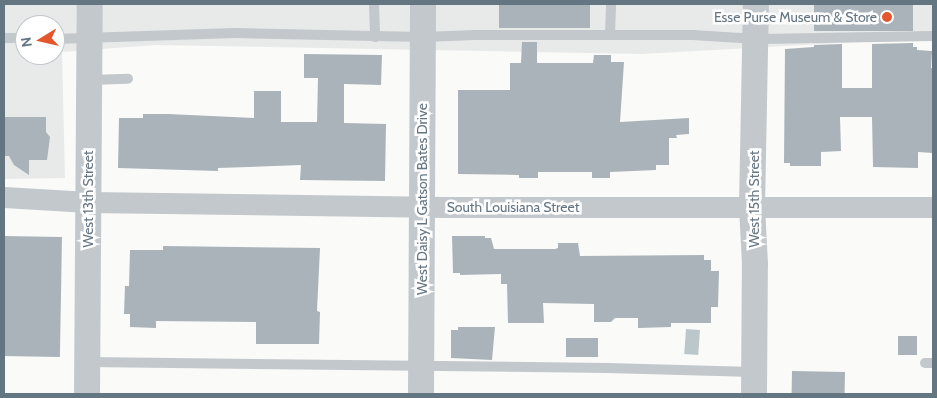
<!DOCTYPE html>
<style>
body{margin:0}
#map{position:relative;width:937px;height:398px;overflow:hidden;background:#fafaf8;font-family:Cabin,sans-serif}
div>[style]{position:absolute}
.built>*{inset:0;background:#e8e9e9}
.water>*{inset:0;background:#bbc7cb;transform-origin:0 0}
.building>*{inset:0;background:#aab3b9;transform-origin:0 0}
.service>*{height:10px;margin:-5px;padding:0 5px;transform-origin:5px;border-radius:5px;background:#c3c8cc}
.minor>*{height:21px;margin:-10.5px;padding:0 10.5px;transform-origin:10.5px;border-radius:10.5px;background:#c3c8cc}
.tertiary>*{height:26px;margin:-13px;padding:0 13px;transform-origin:13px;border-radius:13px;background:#c3c8cc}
.dots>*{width:14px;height:14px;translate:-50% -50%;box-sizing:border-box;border:2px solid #fff;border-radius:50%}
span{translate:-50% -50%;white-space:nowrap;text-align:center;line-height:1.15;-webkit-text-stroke:5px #fff;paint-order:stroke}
.poi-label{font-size:14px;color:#657683}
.right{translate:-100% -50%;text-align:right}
.street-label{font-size:14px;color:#657683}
.frame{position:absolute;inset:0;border:5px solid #657683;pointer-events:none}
.north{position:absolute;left:15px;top:15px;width:50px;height:50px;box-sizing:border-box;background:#fff;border:1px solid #c1c8cd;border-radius:50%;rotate:261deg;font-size:14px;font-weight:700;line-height:20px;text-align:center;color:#657683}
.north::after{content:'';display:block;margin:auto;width:18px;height:22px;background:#e4572e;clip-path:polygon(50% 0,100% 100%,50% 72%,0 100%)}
</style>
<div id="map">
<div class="built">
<i style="clip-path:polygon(evenodd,4px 4px,933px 4px,933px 38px,641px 54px,155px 45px,62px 52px,65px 178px,4px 179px,4px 4px,25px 25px,55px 25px,55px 55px,25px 55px,25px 25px)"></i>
</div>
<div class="water">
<i style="left:686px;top:329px;width:14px;height:25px;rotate:4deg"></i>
</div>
<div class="building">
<i style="left:499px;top:4px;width:91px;height:24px"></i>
<i style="left:814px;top:4px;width:99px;height:27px"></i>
<i style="clip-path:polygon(522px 42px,537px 42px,537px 63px,593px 63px,594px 55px,611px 55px,611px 62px,624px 62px,620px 122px,689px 118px,689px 134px,676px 135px,677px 138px,669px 138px,669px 165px,656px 165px,656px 170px,610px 172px,610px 178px,592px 178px,592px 172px,538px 172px,538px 178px,519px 178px,519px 175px,458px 174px,458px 90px,510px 90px,510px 63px,521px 63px)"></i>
<i style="clip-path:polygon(913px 43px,913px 47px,917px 47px,917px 50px,932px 51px,931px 68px,933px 68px,933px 153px,918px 152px,918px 168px,873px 167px,872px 117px,840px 117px,841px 151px,821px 152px,821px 166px,790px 166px,790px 163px,784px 163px,785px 49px,814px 47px,814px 45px,842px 44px,842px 88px,872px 88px,872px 44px)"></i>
<i style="clip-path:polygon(304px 54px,382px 55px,381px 85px,344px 84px,344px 123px,386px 124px,385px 181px,300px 180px,301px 165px,218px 168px,218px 171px,118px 168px,119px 118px,143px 118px,143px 114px,168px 114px,254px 118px,254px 91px,281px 91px,281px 122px,317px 122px,318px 78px,304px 78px)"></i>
<i style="clip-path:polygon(4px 117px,46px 117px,46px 132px,50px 137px,47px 160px,29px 160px,29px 175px,14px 165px,9px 156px,4px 156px)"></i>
<i style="left:4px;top:236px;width:58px;height:120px;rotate:1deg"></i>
<i style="clip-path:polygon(452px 236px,485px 236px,485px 238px,491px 238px,494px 249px,555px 249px,558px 248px,558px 243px,578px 243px,580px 256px,704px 255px,704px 260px,711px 260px,711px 271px,719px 271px,718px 307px,711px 307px,711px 323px,671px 323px,671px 327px,638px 328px,638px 318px,615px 318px,611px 322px,594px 322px,594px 304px,543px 303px,544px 323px,508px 323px,507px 284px,501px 284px,501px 274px,460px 275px,460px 273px,453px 273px)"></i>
<i style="clip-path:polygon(163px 246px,320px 248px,317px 311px,320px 312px,319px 344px,256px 344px,256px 322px,156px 321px,156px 328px,130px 327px,130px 314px,124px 314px,125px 286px,129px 286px,130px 250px,163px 250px)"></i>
<i style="clip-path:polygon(458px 327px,495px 327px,492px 360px,451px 358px,451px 330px,458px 330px)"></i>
<i style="left:898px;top:336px;width:19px;height:19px"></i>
<i style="left:566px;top:338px;width:32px;height:19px"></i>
<i style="left:792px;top:371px;width:53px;height:23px;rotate:1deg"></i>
</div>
<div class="service">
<i style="left:374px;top:4px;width:33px;rotate:88deg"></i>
<i style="left:610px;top:35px;width:31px;rotate:-88deg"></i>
<i style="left:4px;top:38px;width:21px"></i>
<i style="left:55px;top:39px;width:180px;rotate:-1.9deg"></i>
<i style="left:235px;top:33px;width:188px;rotate:1.2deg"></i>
<i style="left:423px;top:37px;width:52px;rotate:-2.2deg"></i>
<i style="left:475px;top:35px;width:218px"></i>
<i style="left:693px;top:35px;width:63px;rotate:3.6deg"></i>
<i style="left:756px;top:39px;width:177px;rotate:-1deg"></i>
<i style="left:90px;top:80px;width:38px;rotate:-2deg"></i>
<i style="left:88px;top:362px;width:519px;rotate:0.66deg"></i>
<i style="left:607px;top:368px;width:147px;rotate:1.6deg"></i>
<i style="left:925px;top:363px;width:8px"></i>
</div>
<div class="minor">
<i style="left:4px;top:197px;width:84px;rotate:3.4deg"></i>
<i style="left:88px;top:202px;width:357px;rotate:0.8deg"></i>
<i style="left:445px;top:207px;width:488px"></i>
</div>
<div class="tertiary">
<i style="left:87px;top:394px;width:390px;rotate:-89.6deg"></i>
<i style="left:421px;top:394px;width:390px;rotate:-89.7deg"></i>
<i style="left:754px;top:394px;width:130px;rotate:-89.6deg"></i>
<i style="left:755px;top:264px;width:57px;rotate:-93deg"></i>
<i style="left:752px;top:207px;width:203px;rotate:-88.9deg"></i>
</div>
<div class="dots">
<i style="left:887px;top:17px;background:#e4572e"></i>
</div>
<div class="poi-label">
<span class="right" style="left:877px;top:17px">Esse Purse Museum &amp; Store</span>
</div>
<div class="street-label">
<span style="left:88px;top:199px;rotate:-90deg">West 13th Street</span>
<span style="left:422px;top:199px;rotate:-90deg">West Daisy L Gatson Bates Drive</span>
<span style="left:754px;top:199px;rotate:-90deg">West 15th Street</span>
<span style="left:513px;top:207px">South Louisiana Street</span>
</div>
<div class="frame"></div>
<div class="north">N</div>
</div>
